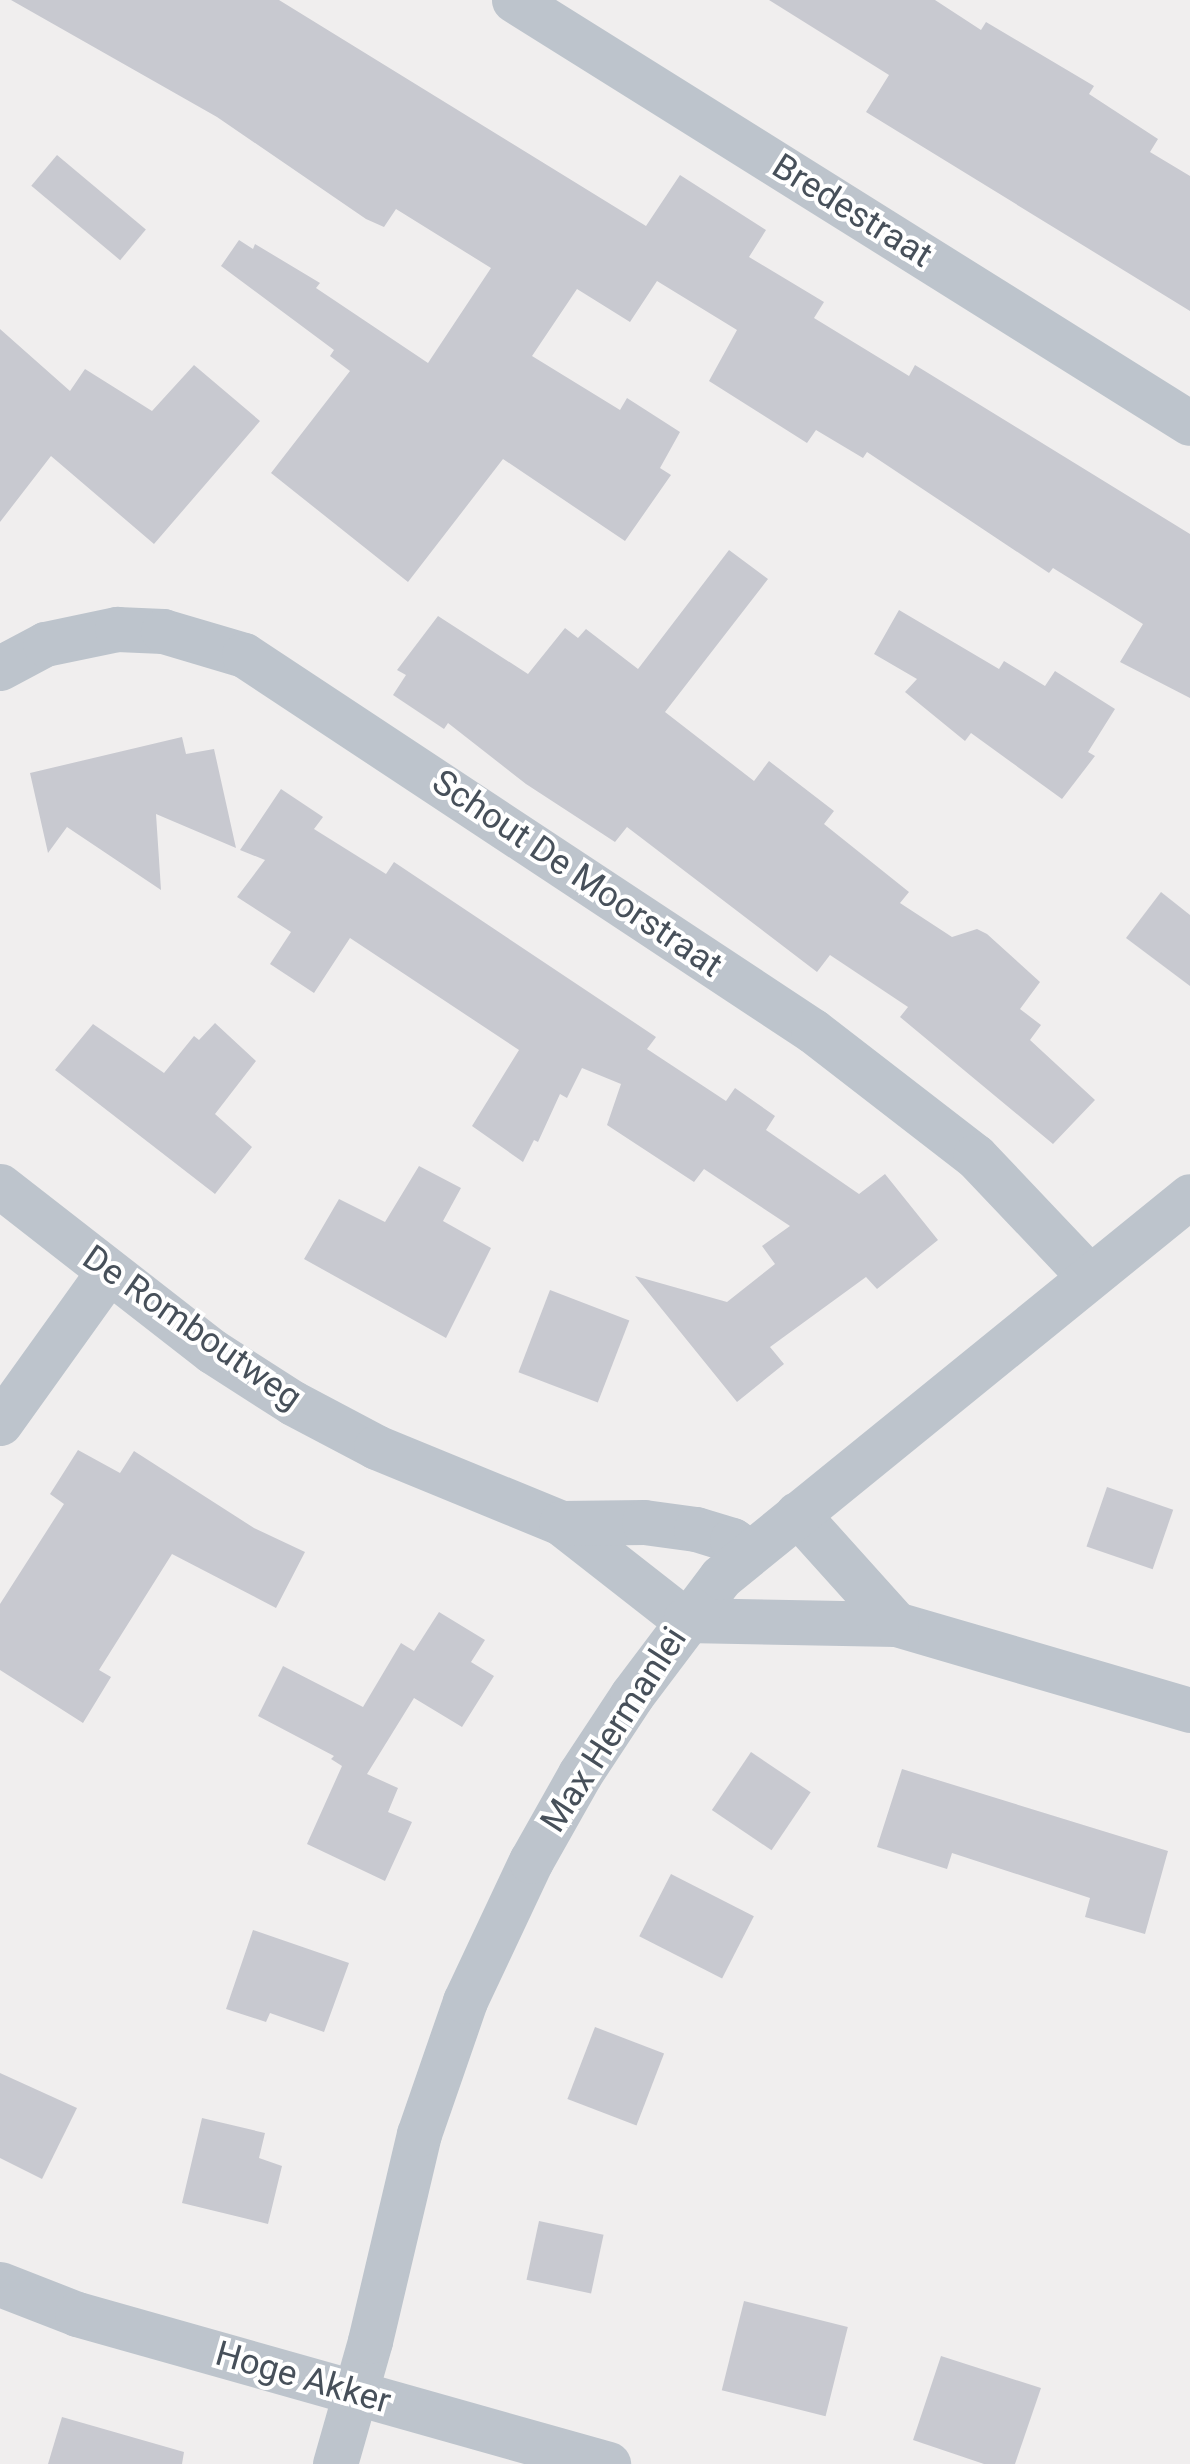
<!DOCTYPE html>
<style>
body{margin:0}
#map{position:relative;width:1190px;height:2464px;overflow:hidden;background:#f0eeee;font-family:Roboto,sans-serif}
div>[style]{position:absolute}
.building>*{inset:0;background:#c8c9d0;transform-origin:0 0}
.street>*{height:45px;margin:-22.5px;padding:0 22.5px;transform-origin:22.5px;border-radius:22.5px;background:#bdc4cc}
span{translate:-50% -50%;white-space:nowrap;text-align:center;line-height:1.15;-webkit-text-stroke:8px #fff;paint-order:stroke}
.street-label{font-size:35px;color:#47505a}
</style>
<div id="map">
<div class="building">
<i style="clip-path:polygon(11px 0,279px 0,646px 226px,680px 175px,766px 230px,749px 257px,824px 302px,814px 318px,909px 376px,915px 365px,1190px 534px,1190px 698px,1120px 662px,1143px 624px,1053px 568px,1049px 573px,867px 452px,863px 458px,816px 430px,807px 443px,709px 381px,737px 330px,657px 281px,630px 322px,577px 289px,532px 356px,620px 410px,627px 398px,680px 432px,660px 468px,671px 475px,625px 541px,503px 459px,408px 582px,271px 473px,350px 371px,330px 356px,334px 350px,221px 266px,239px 240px,253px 249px,255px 244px,320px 283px,316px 288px,428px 363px,491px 268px,396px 209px,384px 227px,366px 219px,217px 117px)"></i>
<i style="clip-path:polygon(769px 0,935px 0,981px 30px,986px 22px,1094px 86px,1089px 94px,1158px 139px,1150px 152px,1190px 176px,1190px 311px,866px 112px,889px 75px)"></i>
<i style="left:57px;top:155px;width:116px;height:40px;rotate:40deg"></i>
<i style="clip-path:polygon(0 329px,70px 391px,85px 369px,152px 411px,194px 365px,260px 421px,154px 544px,51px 456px,0 522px)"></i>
<i style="clip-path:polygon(729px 550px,768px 579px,665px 712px,754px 781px,769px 761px,834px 811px,824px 824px,909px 892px,900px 903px,952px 937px,977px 929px,987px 934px,1040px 982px,1020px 1009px,1041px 1025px,1030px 1040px,1095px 1100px,1053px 1144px,900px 1017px,908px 1007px,830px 955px,817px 972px,627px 827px,615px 842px,526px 784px,448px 723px,444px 729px,393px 695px,406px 675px,397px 670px,438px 616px,528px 674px,565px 628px,578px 638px,586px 629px,638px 669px)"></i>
<i style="clip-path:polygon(899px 610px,999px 669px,1004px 661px,1045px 686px,1055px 671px,1115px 709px,1088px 752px,1095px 756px,1062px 799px,971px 733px,965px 741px,905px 692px,917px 679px,874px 654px)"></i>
<i style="clip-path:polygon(182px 737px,186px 754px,214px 749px,236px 848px,156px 814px,161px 890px,67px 827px,48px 853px,30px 773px)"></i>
<i style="clip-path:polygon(281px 789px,323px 817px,314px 829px,386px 874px,394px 862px,656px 1037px,647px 1049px,726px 1101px,735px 1088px,775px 1116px,766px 1130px,859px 1194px,885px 1174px,938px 1240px,877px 1289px,866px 1277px,770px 1347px,784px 1364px,737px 1402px,635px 1276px,727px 1302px,775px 1264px,762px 1246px,790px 1226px,704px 1169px,694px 1182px,607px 1125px,621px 1084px,582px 1068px,567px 1098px,560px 1094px,538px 1142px,534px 1140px,523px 1162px,472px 1126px,519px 1050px,350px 938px,314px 993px,270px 964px,291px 932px,237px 897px,265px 860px,240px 850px)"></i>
<i style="clip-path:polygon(1161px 892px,1190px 915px,1190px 986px,1126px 938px)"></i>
<i style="clip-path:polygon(215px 1023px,256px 1061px,215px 1114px,252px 1147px,215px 1194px,55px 1070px,93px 1024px,164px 1073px,194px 1036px,199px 1040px)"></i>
<i style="clip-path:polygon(419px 1166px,461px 1188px,443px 1221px,491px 1248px,446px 1338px,304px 1259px,339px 1199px,385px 1222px)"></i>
<i style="left:550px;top:1290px;width:85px;height:88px;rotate:21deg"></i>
<i style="clip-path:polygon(78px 1450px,120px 1473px,134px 1451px,254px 1528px,305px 1552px,276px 1608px,172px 1554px,99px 1670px,111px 1677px,83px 1723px,0 1670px,0 1604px,64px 1504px,50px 1494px)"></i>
<i style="left:1107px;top:1487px;width:70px;height:63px;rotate:19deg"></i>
<i style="clip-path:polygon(439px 1612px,485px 1640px,471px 1662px,494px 1676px,462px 1727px,414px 1698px,367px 1774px,398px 1788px,388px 1812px,412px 1822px,385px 1881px,307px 1844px,342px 1766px,331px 1759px,334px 1756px,258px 1716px,283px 1666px,363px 1707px,401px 1643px,414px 1651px)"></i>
<i style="left:751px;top:1752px;width:72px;height:70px;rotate:34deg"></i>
<i style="clip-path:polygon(902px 1769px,1168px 1851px,1145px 1934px,1085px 1917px,1090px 1898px,952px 1853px,947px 1869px,877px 1847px)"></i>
<i style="left:671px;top:1874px;width:93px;height:70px;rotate:27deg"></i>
<i style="clip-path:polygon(253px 1930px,349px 1963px,324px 2032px,270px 2013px,266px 2022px,226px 2009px)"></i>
<i style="left:595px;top:2027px;width:74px;height:77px;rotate:21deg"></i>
<i style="clip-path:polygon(0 2073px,77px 2108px,42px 2179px,0 2158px)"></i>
<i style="clip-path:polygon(202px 2118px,265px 2133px,259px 2158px,282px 2166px,268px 2224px,182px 2203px)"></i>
<i style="left:539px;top:2221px;width:66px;height:60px;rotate:12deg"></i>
<i style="left:744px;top:2301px;width:107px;height:92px;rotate:14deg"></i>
<i style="clip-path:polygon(941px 2356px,1041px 2388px,1015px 2464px,984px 2464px,913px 2440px)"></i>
<i style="clip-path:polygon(62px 2417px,184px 2452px,182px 2464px,48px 2464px)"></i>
</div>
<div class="street">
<i style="left:514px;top:0;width:797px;rotate:32.04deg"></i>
<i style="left:0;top:668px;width:51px;rotate:-28.1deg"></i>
<i style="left:45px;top:644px;width:74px;rotate:-11.8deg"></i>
<i style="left:117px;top:629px;width:46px;rotate:2.5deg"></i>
<i style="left:163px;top:631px;width:84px;rotate:16.5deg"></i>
<i style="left:244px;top:655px;width:682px;rotate:33.46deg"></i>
<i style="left:813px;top:1031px;width:205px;rotate:37.7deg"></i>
<i style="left:975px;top:1156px;width:166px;rotate:46.5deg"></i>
<i style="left:0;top:1186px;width:269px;rotate:37.9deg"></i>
<i style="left:212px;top:1351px;width:96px;rotate:32.7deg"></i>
<i style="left:293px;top:1403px;width:94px;rotate:27.9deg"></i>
<i style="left:376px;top:1447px;width:200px;rotate:22.3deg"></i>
<i style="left:561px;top:1523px;width:157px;rotate:38deg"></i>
<i style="left:685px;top:1620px;width:211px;rotate:1.1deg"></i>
<i style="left:896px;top:1624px;width:306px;rotate:16.3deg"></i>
<i style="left:0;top:1423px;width:186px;rotate:-54.4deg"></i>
<i style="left:797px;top:1514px;width:148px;rotate:48deg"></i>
<i style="left:561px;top:1523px;width:83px;rotate:-0.7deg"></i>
<i style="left:644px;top:1522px;width:52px;rotate:7.7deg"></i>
<i style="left:696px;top:1529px;width:38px;rotate:17deg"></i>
<i style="left:732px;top:1540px;width:22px;rotate:34deg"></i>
<i style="left:0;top:2284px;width:83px;rotate:21.3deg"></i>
<i style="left:77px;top:2314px;width:552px;rotate:15.77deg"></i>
<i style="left:335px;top:2464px;width:128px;rotate:-74.1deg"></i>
<i style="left:370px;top:2341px;width:213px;rotate:-76.7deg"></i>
<i style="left:419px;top:2134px;width:141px;rotate:-70.9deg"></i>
<i style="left:465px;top:2001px;width:155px;rotate:-64.8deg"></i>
<i style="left:531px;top:1861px;width:100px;rotate:-60.6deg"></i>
<i style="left:580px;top:1774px;width:95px;rotate:-56.6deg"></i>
<i style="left:632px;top:1695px;width:148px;rotate:-53deg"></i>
<i style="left:721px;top:1577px;width:604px;rotate:-39.09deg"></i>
</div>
<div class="street-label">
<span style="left:852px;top:211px;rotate:32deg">Bredestraat</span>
<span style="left:577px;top:874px;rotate:34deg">Schout De Moorstraat</span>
<span style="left:192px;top:1328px;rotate:35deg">De Romboutweg</span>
<span style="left:614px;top:1730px;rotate:-57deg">Max Hermanlei</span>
<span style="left:303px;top:2378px;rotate:16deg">Hoge Akker</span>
</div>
</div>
